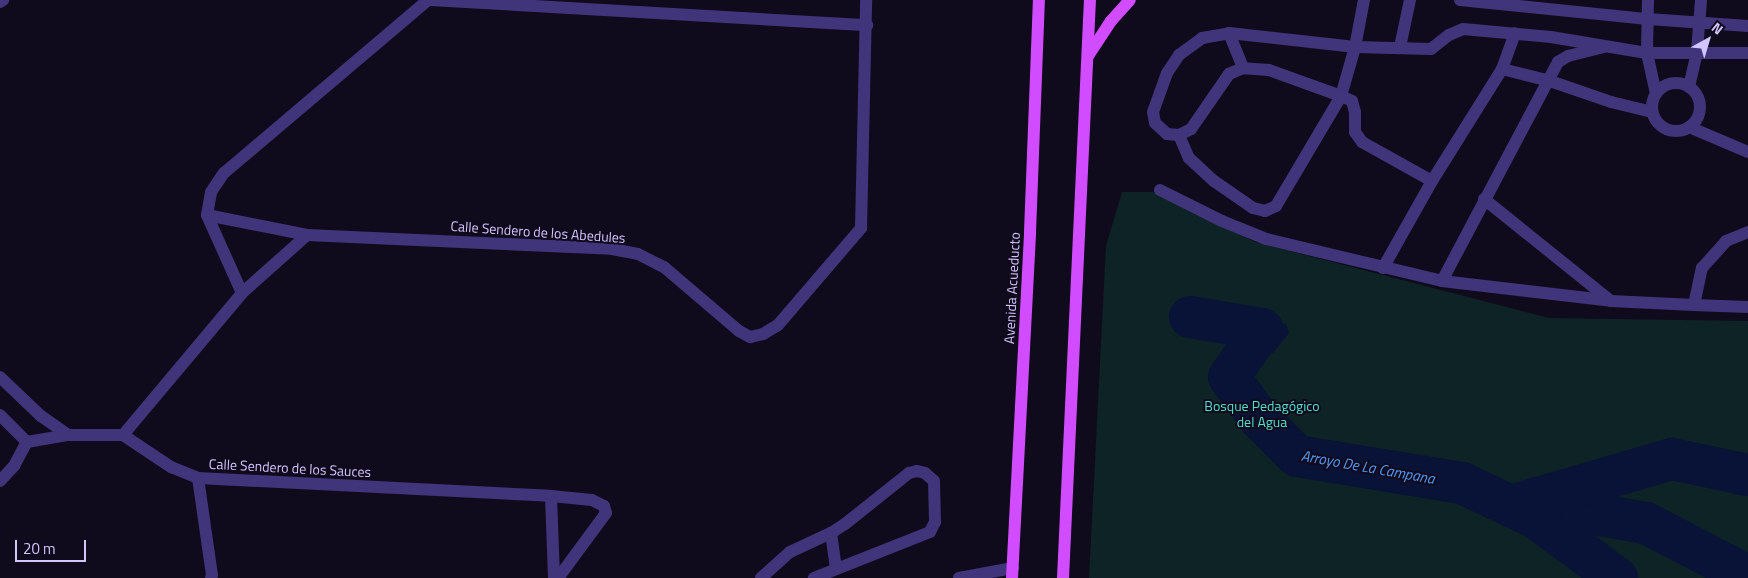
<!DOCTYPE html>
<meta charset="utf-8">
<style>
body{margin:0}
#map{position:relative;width:1748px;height:578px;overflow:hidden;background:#100b1c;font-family:"Titillium Web",sans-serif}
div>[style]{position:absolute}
.green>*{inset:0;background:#0e2325}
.water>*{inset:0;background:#081337}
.river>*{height:42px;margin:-21px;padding:0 21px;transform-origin:21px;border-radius:21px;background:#081337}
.lane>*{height:12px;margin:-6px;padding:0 6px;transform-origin:6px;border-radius:6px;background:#40357b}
.lane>.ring{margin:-6px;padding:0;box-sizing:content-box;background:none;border:12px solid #40357b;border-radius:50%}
.street>*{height:12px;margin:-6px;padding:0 6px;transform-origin:6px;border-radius:6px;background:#40357b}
.primary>*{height:12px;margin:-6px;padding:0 6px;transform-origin:6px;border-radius:6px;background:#d24cff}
span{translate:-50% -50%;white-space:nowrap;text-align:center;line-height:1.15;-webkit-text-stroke:4px #100b1c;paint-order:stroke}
.street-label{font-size:14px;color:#d3c5ff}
.park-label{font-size:14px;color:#52decc}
.water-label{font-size:15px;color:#539aff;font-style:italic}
.north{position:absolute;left:1683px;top:15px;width:50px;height:50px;-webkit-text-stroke:4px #100b1c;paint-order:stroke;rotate:39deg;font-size:14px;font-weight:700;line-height:20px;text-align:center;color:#d3c5ff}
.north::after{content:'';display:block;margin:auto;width:18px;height:22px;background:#d3c5ff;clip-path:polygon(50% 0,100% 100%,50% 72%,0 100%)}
.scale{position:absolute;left:15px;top:540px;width:71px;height:22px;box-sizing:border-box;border:2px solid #d3c5ff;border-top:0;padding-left:6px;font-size:15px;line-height:18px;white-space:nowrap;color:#d3c5ff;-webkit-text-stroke:4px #100b1c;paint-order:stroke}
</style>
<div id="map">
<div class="green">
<i style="clip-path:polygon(1122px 192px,1153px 192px,1255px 242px,1549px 318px,1748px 321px,1748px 578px,1089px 578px,1106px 246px)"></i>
</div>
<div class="water">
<i style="clip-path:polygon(1270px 318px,1286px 324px,1289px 333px,1274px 352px,1259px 359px,1254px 356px,1254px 349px,1248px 336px,1252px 326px,1258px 320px)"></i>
</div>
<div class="river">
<i style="left:1190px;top:317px;width:73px;rotate:9.5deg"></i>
<i style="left:1262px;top:329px;width:58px;rotate:124.5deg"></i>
<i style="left:1229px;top:377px;width:52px;rotate:53.6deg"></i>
<i style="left:1260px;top:419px;width:52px;rotate:45deg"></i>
<i style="left:1297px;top:456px;width:167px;rotate:9.3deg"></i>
<i style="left:1462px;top:483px;width:82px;rotate:25.3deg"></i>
<i style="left:1536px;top:518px;width:101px;rotate:36.5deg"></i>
<i style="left:1537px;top:498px;width:46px;rotate:17.7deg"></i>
<i style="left:1581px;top:512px;width:66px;rotate:9.6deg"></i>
<i style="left:1646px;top:523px;width:115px;rotate:27.5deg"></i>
<i style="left:1511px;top:506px;width:168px;rotate:-16.3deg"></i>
<i style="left:1672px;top:459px;width:78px;rotate:11.9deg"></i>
</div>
<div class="lane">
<i style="left:1364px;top:0;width:48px;rotate:100.8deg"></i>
<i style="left:1355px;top:47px;width:51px;rotate:105.9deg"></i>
<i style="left:1341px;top:96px;width:77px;rotate:-160.1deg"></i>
<i style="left:1269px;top:70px;width:26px;rotate:-176deg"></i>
<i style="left:1243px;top:68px;width:15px;rotate:157deg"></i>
<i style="left:1229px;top:74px;width:67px;rotate:124.6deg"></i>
<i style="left:1191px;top:129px;width:13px;rotate:153deg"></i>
<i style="left:1179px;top:135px;width:12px;rotate:-175deg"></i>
<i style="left:1167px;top:134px;width:16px;rotate:-137deg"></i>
<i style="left:1155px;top:123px;width:11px;rotate:-100deg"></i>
<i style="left:1153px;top:112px;width:41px;rotate:-70.3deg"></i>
<i style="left:1167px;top:73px;width:22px;rotate:-56deg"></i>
<i style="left:1179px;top:55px;width:29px;rotate:-36deg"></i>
<i style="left:1202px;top:38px;width:27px;rotate:-10deg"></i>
<i style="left:1229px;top:33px;width:127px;rotate:6.3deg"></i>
<i style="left:1355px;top:47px;width:76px;rotate:1.5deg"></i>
<i style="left:1431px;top:49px;width:23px;rotate:-38deg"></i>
<i style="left:1449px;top:35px;width:15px;rotate:-23deg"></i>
<i style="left:1463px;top:29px;width:88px;rotate:5.2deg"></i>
<i style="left:1551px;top:37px;width:97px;rotate:9.5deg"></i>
<i style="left:1647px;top:53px;width:101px"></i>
<i style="left:1460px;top:0;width:189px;rotate:5.8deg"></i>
<i style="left:1648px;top:19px;width:100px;rotate:4deg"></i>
<i style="left:1648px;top:0;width:53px;rotate:91.1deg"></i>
<i style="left:1647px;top:53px;width:42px;rotate:77.6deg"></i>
<i style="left:1229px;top:33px;width:38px;rotate:68deg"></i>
<i style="left:1400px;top:47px;width:48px;rotate:-78deg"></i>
<i style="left:1502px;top:69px;width:49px;rotate:14deg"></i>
<i style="left:1550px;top:81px;width:65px;rotate:19deg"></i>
<i style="left:1611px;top:102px;width:42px;rotate:13.7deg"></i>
<i class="ring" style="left:1652px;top:83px;width:36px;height:36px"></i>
<i style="left:1689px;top:87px;width:37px;rotate:-77deg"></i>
<i style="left:1697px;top:51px;width:51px;rotate:-85.5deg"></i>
<i style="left:1689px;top:127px;width:64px;rotate:23deg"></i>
<i style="left:1179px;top:135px;width:25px;rotate:67deg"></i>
<i style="left:1189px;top:158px;width:34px;rotate:43deg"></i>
<i style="left:1214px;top:181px;width:47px;rotate:34.7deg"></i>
<i style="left:1253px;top:208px;width:12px;rotate:14deg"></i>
<i style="left:1265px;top:211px;width:12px;rotate:-24deg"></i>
<i style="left:1276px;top:206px;width:128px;rotate:-59.4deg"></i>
<i style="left:1341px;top:96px;width:12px;rotate:24deg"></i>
<i style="left:1352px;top:101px;width:11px;rotate:75deg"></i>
<i style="left:1355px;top:112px;width:20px;rotate:90deg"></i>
<i style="left:1355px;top:132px;width:12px;rotate:55deg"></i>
<i style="left:1362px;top:142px;width:80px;rotate:29.1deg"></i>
<i style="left:1160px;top:190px;width:69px;rotate:26.6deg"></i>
<i style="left:1222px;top:221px;width:48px;rotate:22.2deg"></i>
<i style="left:1266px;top:239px;width:181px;rotate:13.4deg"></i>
<i style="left:1442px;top:281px;width:170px;rotate:6.7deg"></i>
<i style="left:1611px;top:301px;width:83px;rotate:2.8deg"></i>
<i style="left:1694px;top:305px;width:38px;rotate:-78deg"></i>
<i style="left:1702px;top:268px;width:36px;rotate:-48deg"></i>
<i style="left:1726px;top:241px;width:24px;rotate:-22deg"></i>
<i style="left:1484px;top:199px;width:163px;rotate:38.8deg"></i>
<i style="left:1383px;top:268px;width:100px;rotate:-60.6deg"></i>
<i style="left:1432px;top:181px;width:132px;rotate:-58deg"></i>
<i style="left:1502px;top:69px;width:38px;rotate:-70deg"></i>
<i style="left:1442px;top:281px;width:248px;rotate:-62.1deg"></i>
<i style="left:1558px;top:62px;width:12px;rotate:-31deg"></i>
<i style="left:1568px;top:56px;width:36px;rotate:-14deg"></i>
<i style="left:1694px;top:305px;width:54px;rotate:2.1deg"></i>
<i style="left:831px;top:533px;width:36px;rotate:82deg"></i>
<i style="left:761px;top:578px;width:39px;rotate:-42deg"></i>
<i style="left:790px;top:552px;width:45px;rotate:-24.9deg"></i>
<i style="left:831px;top:533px;width:17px;rotate:-33deg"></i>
<i style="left:845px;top:524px;width:82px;rotate:-38.6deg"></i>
<i style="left:909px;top:473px;width:8px;rotate:-14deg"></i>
<i style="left:917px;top:471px;width:8px;rotate:14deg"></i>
<i style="left:925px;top:473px;width:12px;rotate:42deg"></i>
<i style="left:934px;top:481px;width:41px;rotate:88.6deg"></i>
<i style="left:935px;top:522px;width:11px;rotate:117deg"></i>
<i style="left:930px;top:532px;width:125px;rotate:158.4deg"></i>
<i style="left:959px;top:578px;width:55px;rotate:-10.5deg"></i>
</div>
<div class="street">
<i style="left:430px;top:0;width:438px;rotate:3.3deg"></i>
<i style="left:0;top:2px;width:4px;rotate:-34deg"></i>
<i style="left:207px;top:215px;width:102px;rotate:11.3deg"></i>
<i style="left:307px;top:235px;width:305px;rotate:2.6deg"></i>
<i style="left:612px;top:249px;width:26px;rotate:11deg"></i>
<i style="left:638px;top:254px;width:29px;rotate:27deg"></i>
<i style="left:664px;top:267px;width:99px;rotate:40.5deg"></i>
<i style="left:739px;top:331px;width:13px;rotate:29deg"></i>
<i style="left:750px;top:337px;width:13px;rotate:-13deg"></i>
<i style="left:763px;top:334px;width:17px;rotate:-31deg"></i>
<i style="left:778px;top:325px;width:128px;rotate:-49.4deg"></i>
<i style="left:861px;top:228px;width:228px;rotate:-88.7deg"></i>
<i style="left:242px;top:293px;width:85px;rotate:-114.2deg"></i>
<i style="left:207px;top:215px;width:23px;rotate:-80deg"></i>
<i style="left:211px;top:192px;width:23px;rotate:-56deg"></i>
<i style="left:224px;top:173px;width:267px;rotate:-40.3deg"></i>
<i style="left:0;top:377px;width:57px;rotate:43.6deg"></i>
<i style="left:41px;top:416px;width:33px;rotate:35deg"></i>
<i style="left:0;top:415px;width:38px;rotate:45deg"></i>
<i style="left:123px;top:435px;width:185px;rotate:-50deg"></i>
<i style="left:242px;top:293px;width:87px;rotate:-41.7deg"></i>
<i style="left:27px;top:442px;width:42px;rotate:-9.7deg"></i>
<i style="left:68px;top:435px;width:55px"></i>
<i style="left:123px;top:435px;width:58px;rotate:33.7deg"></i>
<i style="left:171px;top:467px;width:29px;rotate:22deg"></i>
<i style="left:198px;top:478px;width:353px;rotate:2.9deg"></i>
<i style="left:551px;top:496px;width:41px;rotate:5.6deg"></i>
<i style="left:592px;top:500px;width:13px;rotate:27deg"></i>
<i style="left:604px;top:506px;width:7px;rotate:74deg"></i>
<i style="left:606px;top:513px;width:81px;rotate:126.4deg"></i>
<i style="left:198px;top:478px;width:98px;rotate:81.8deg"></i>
<i style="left:212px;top:575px;width:3px;rotate:108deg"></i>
<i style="left:0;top:481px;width:21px;rotate:-47deg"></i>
<i style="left:14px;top:466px;width:27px;rotate:-62deg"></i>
<i style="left:551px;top:496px;width:82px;rotate:87.9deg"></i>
</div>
<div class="primary">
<i style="left:1088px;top:56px;width:42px;rotate:-56.7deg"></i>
<i style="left:1111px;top:21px;width:28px;rotate:-48deg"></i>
<i style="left:1012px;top:578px;width:346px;rotate:-87deg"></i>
<i style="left:1030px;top:232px;width:232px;rotate:-87.8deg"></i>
<i style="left:1063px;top:578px;width:579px;rotate:-87.33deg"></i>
</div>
<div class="street-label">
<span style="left:538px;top:232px;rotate:4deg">Calle Sendero de los Abedules</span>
<span style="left:1012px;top:288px;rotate:-87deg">Avenida Acueducto</span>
<span style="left:290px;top:468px;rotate:3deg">Calle Sendero de los Sauces</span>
</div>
<div class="park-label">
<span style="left:1262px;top:414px">Bosque Pedagógico<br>del Agua</span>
</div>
<div class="water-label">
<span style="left:1368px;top:467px;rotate:10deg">Arroyo De La Campana</span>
</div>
<div class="north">N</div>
<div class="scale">20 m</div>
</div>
